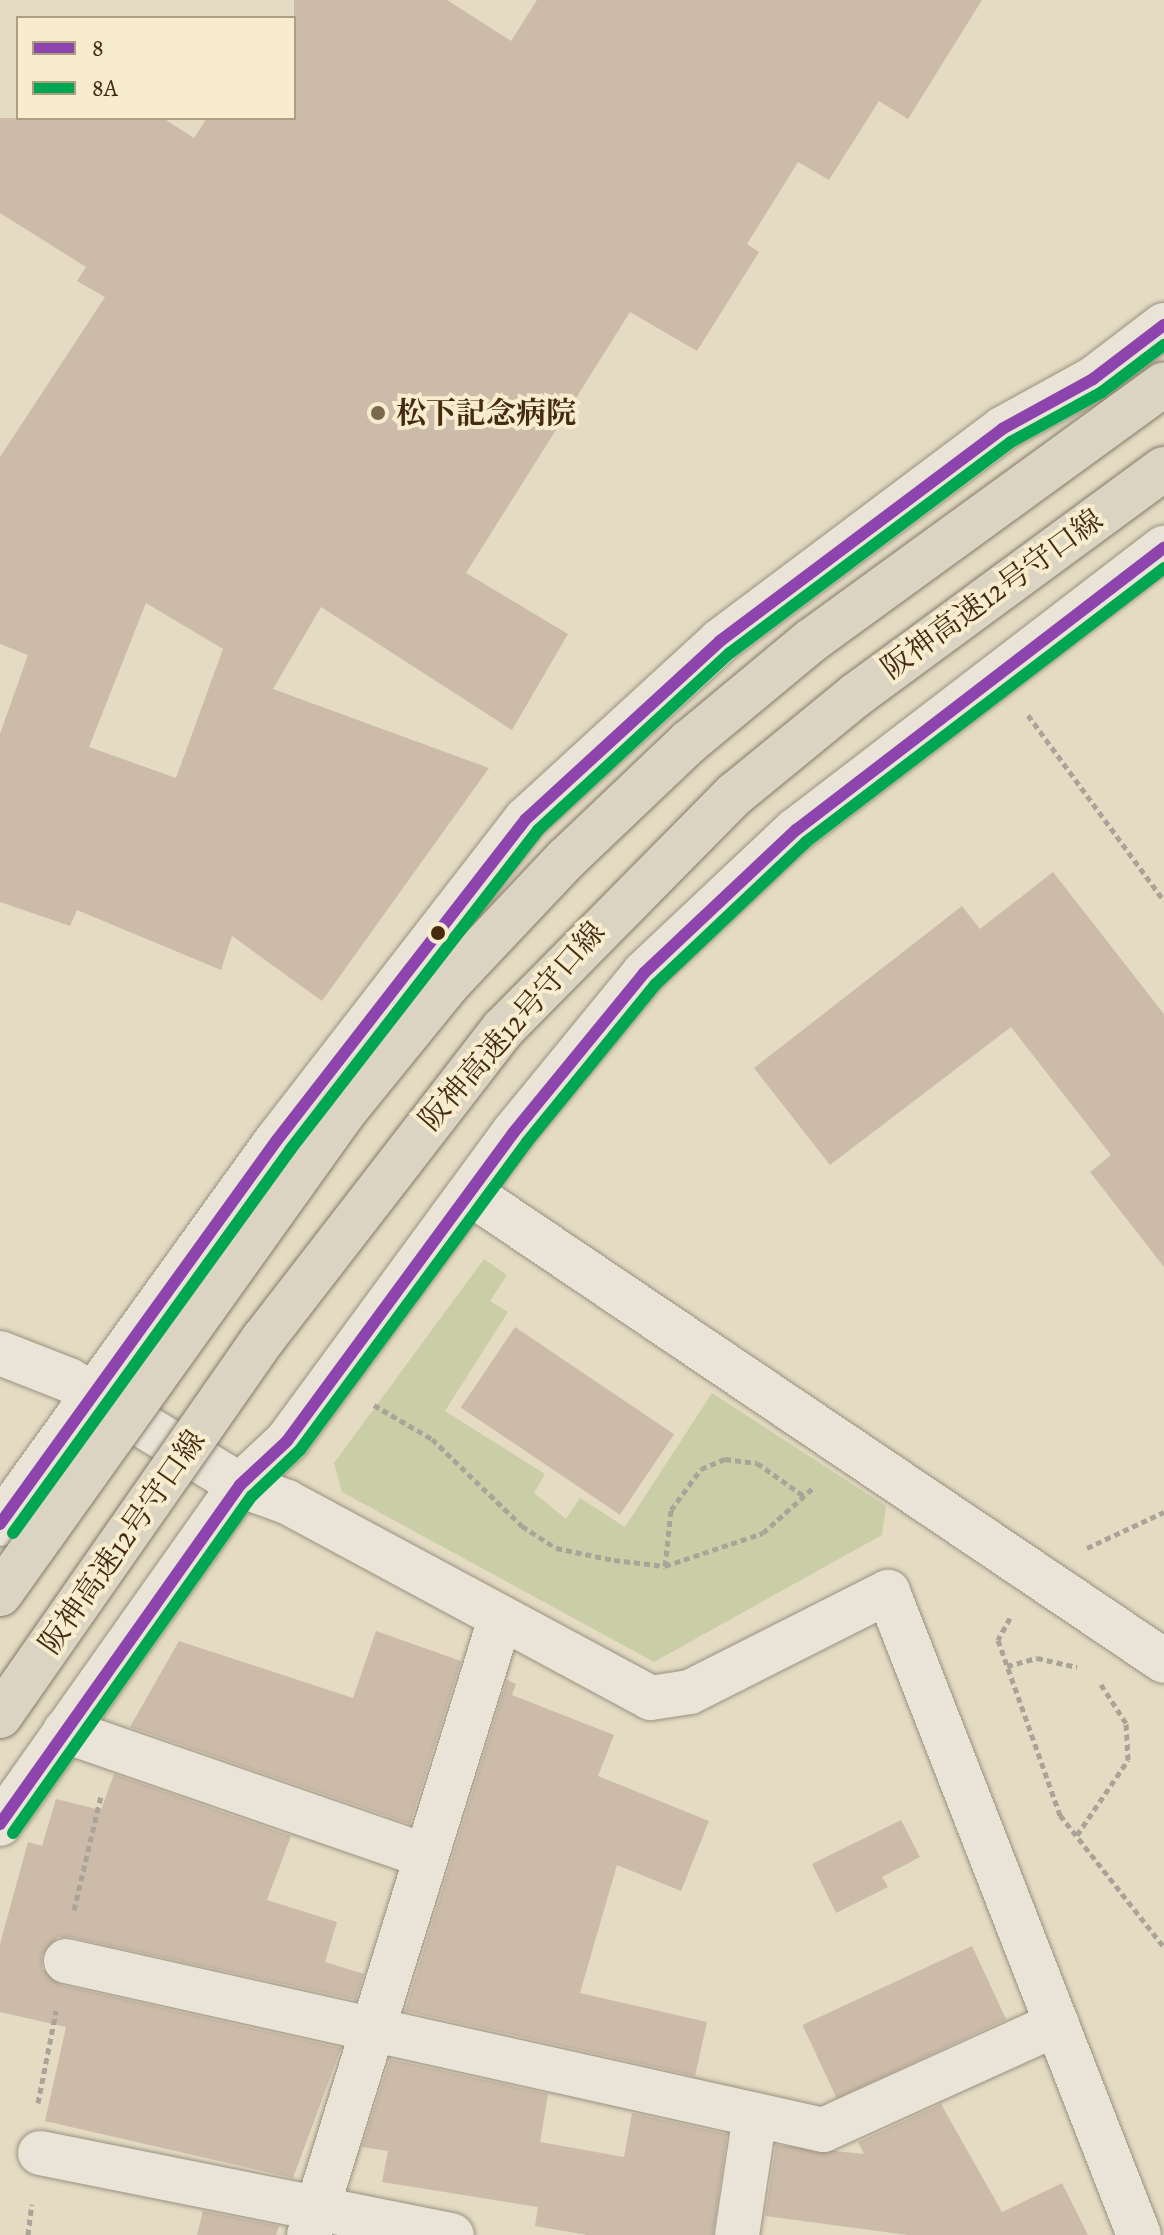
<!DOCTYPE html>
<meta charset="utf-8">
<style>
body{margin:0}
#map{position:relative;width:1164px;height:2235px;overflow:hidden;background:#e4dbc2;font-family:Alegreya,"Noto Serif JP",serif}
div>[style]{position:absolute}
.green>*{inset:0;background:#cacea7}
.building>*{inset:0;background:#ccbba9;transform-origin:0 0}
.path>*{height:5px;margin-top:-2.5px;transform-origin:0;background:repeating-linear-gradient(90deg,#aaa498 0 6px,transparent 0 10px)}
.roads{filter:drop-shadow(0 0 2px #9a9180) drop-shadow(0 0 2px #9a9180)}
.minor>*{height:44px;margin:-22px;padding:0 22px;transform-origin:22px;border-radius:22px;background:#e9e4d7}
.bridges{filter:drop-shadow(0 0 2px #827968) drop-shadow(0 0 2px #827968)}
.highway-bridge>*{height:44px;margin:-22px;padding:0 22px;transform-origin:22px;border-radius:22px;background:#dcd4c2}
.bus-1>*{height:12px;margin:-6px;padding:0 6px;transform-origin:6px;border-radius:6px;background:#8e44ad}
.bus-2>*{height:12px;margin:-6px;padding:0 6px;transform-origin:6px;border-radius:6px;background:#00a651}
.dots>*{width:22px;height:22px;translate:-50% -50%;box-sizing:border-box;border:4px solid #f7ecce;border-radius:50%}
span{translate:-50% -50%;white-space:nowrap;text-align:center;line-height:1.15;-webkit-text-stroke:8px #f7ecce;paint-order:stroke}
.poi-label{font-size:30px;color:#442b0d;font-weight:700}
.left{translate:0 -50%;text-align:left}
.street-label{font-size:30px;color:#442b0d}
.legend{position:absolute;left:16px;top:16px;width:280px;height:104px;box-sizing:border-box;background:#f7ecce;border:2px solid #af9f81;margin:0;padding:10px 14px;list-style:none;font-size:24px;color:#442b0d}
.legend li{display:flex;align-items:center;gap:16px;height:40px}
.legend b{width:40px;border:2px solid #af9f81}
</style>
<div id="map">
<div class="green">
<i style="clip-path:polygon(484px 1259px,507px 1275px,490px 1301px,508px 1312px,445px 1411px,545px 1474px,534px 1493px,566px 1519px,580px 1498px,625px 1527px,712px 1393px,886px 1506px,882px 1535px,654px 1662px,342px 1492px,334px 1463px)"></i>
</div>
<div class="building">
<i style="clip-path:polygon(evenodd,294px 0,447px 0,511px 41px,537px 0,982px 0,908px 119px,879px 101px,829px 180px,798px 162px,747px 244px,759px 252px,697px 351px,630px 312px,466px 573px,568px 634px,512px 730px,321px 607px,273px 689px,489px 768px,322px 1001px,232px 936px,221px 970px,77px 910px,70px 926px,0 902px,0 734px,28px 655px,0 644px,0 457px,105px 297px,77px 281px,86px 267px,0 213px,0 118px,163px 118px,194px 138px,207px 118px,294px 118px,294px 0,146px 603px,223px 649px,176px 778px,89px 747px,146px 603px)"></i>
<i style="clip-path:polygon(1053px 872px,1164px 1014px,1164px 1267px,1090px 1172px,1111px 1155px,1011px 1027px,830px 1165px,754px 1068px,962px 906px,980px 929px)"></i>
<i style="left:515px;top:1327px;width:192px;height:97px;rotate:34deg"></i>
<i style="clip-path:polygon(376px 1631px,461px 1661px,410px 1824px,130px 1727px,179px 1641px,353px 1698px)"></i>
<i style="clip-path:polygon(507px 1680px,516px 1684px,512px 1695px,614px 1735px,598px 1776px,709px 1821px,681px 1891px,617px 1865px,580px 1993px,707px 2022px,695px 2076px,405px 2011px)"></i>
<i style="clip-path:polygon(114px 1774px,291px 1836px,267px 1900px,337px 1922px,325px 1962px,364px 1974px,356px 2000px,71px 1937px,58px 1937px,42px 1955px,42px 1969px,61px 1985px,341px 2048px,293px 2178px,45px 2121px,66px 2027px,0 2012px,0 1944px,28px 1842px,42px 1846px,56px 1799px,101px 1810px)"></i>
<i style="clip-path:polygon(901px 1820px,920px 1857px,882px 1877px,888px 1887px,836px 1913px,812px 1864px)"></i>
<i style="left:972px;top:1946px;width:81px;height:187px;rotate:65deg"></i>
<i style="clip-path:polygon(390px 2059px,548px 2094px,540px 2142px,624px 2157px,632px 2113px,727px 2134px,713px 2235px,587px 2235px,535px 2226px,538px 2207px,382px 2182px,388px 2151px,362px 2147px)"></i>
<i style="clip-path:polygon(941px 2104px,1002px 2212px,1062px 2183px,1088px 2235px,908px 2235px,765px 2216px,776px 2145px,864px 2154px,858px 2142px)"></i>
<i style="clip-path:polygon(203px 2211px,279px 2226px,276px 2235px,197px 2235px)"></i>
</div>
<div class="path">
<i style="left:1028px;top:715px;width:230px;rotate:53.8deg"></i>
<i style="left:374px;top:1405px;width:67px;rotate:30.4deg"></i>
<i style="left:432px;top:1439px;width:125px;rotate:44deg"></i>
<i style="left:522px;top:1526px;width:40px;rotate:32.9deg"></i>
<i style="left:556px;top:1548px;width:59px;rotate:11.7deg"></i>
<i style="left:614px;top:1560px;width:51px;rotate:6.7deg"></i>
<i style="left:665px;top:1566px;width:103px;rotate:-18.6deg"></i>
<i style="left:763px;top:1533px;width:70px;rotate:-42.1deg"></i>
<i style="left:1087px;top:1548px;width:85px;rotate:-25.1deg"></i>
<i style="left:665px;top:1566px;width:56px;rotate:-83.9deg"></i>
<i style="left:671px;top:1510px;width:51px;rotate:-53.8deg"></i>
<i style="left:701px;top:1469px;width:26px;rotate:-23deg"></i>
<i style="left:725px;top:1459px;width:32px;rotate:7deg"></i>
<i style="left:757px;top:1463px;width:57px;rotate:35.1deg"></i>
<i style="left:1010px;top:1618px;width:25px;rotate:119deg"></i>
<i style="left:998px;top:1640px;width:186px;rotate:70.5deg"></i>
<i style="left:1060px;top:1815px;width:168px;rotate:51.8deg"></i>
<i style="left:1007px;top:1666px;width:31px;rotate:-15deg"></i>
<i style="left:1037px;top:1658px;width:41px;rotate:12.7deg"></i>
<i style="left:1077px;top:1835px;width:91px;rotate:-55.8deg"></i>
<i style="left:1128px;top:1760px;width:37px;rotate:-93deg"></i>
<i style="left:1126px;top:1723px;width:48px;rotate:-123deg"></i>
<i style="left:74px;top:1910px;width:117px;rotate:-76.7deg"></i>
<i style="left:38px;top:2103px;width:94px;rotate:-78.9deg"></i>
<i style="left:28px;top:2235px;width:31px;rotate:-83deg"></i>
</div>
<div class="roads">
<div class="minor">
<i style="left:470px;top:1193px;width:837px;rotate:33.99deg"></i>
<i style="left:0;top:1353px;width:74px;rotate:21.4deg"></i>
<i style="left:69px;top:1380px;width:201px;rotate:31.6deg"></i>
<i style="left:240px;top:1485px;width:50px;rotate:19.9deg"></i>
<i style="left:287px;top:1502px;width:413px;rotate:28.3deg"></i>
<i style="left:651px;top:1698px;width:39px;rotate:-9deg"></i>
<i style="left:690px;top:1692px;width:222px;rotate:-26.8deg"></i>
<i style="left:888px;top:1592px;width:690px;rotate:68.68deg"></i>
<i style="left:0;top:1524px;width:473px;rotate:-54.2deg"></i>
<i style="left:277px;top:1140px;width:406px;rotate:-52.2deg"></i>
<i style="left:526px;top:819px;width:263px;rotate:-42.5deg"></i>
<i style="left:720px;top:641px;width:353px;rotate:-36.9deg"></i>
<i style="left:1002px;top:429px;width:104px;rotate:-28.8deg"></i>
<i style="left:1093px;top:379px;width:89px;rotate:-37.3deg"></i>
<i style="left:65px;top:1731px;width:381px;rotate:19.1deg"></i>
<i style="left:0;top:1824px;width:415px;rotate:-54.7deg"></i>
<i style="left:240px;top:1485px;width:64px;rotate:-43.1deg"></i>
<i style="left:287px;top:1441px;width:383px;rotate:-53.7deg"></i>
<i style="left:514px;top:1132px;width:205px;rotate:-50.7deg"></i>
<i style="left:644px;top:973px;width:209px;rotate:-43.3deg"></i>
<i style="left:796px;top:830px;width:464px;rotate:-37.5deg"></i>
<i style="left:66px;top:1961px;width:776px;rotate:12.58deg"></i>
<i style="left:823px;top:2130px;width:257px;rotate:-24.4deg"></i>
<i style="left:40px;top:2153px;width:420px;rotate:11.3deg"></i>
<i style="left:309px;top:2235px;width:645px;rotate:-72.77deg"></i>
<i style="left:737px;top:2235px;width:121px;rotate:-81.5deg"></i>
</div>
</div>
<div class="bridges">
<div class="highway-bridge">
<i style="left:0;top:1594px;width:592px;rotate:-54.48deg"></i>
<i style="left:344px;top:1112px;width:165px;rotate:-50.9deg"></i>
<i style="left:448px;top:984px;width:172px;rotate:-46.7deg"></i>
<i style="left:566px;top:859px;width:170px;rotate:-43.6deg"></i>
<i style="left:689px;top:742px;width:160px;rotate:-39.7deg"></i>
<i style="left:812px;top:640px;width:435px;rotate:-36deg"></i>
<i style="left:0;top:1716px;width:461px;rotate:-55.1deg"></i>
<i style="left:264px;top:1338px;width:391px;rotate:-52.3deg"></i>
<i style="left:503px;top:1029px;width:330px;rotate:-45.4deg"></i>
<i style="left:735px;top:794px;width:156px;rotate:-39.3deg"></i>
<i style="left:856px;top:695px;width:382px;rotate:-36.3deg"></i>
</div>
</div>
<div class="bus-1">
<i style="left:0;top:1524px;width:473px;rotate:-54.2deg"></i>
<i style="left:277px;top:1140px;width:406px;rotate:-52.2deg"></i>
<i style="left:526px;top:819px;width:263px;rotate:-42.5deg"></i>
<i style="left:720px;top:641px;width:353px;rotate:-36.9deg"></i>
<i style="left:1002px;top:429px;width:104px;rotate:-28.8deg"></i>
<i style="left:1093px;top:379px;width:89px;rotate:-37.3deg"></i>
<i style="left:0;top:1824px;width:415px;rotate:-54.7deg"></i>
<i style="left:240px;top:1485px;width:64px;rotate:-43.1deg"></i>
<i style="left:287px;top:1441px;width:383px;rotate:-53.7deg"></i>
<i style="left:514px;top:1132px;width:205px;rotate:-50.7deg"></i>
<i style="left:644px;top:973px;width:209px;rotate:-43.3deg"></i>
<i style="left:796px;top:830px;width:464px;rotate:-37.5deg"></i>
</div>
<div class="bus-2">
<i style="left:13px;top:1533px;width:473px;rotate:-54.1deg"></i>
<i style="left:290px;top:1150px;width:405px;rotate:-52.2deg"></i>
<i style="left:538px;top:830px;width:261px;rotate:-42.7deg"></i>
<i style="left:730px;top:653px;width:351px;rotate:-36.9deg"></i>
<i style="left:1011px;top:442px;width:104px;rotate:-28.8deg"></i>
<i style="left:1102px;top:392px;width:78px;rotate:-37.2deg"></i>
<i style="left:13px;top:1833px;width:413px;rotate:-54.7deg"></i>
<i style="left:252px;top:1496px;width:66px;rotate:-43.8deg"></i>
<i style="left:300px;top:1450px;width:383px;rotate:-53.6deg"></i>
<i style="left:527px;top:1142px;width:204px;rotate:-50.8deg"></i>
<i style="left:656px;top:984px;width:207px;rotate:-43.4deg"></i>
<i style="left:806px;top:842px;width:451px;rotate:-37.4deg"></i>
</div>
<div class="dots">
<i style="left:378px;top:413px;background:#7c694c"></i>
<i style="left:438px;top:933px;background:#442b0d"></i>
</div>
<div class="poi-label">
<span class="left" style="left:396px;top:413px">松下記念病院</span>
</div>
<div class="street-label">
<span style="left:992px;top:594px;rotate:-36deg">阪神高速12号守口線</span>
<span style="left:512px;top:1026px;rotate:-49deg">阪神高速12号守口線</span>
<span style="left:122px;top:1542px;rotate:-55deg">阪神高速12号守口線</span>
</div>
<ul class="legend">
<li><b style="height:10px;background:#8e44ad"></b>8</li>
<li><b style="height:10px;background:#00a651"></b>8A</li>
</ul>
</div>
